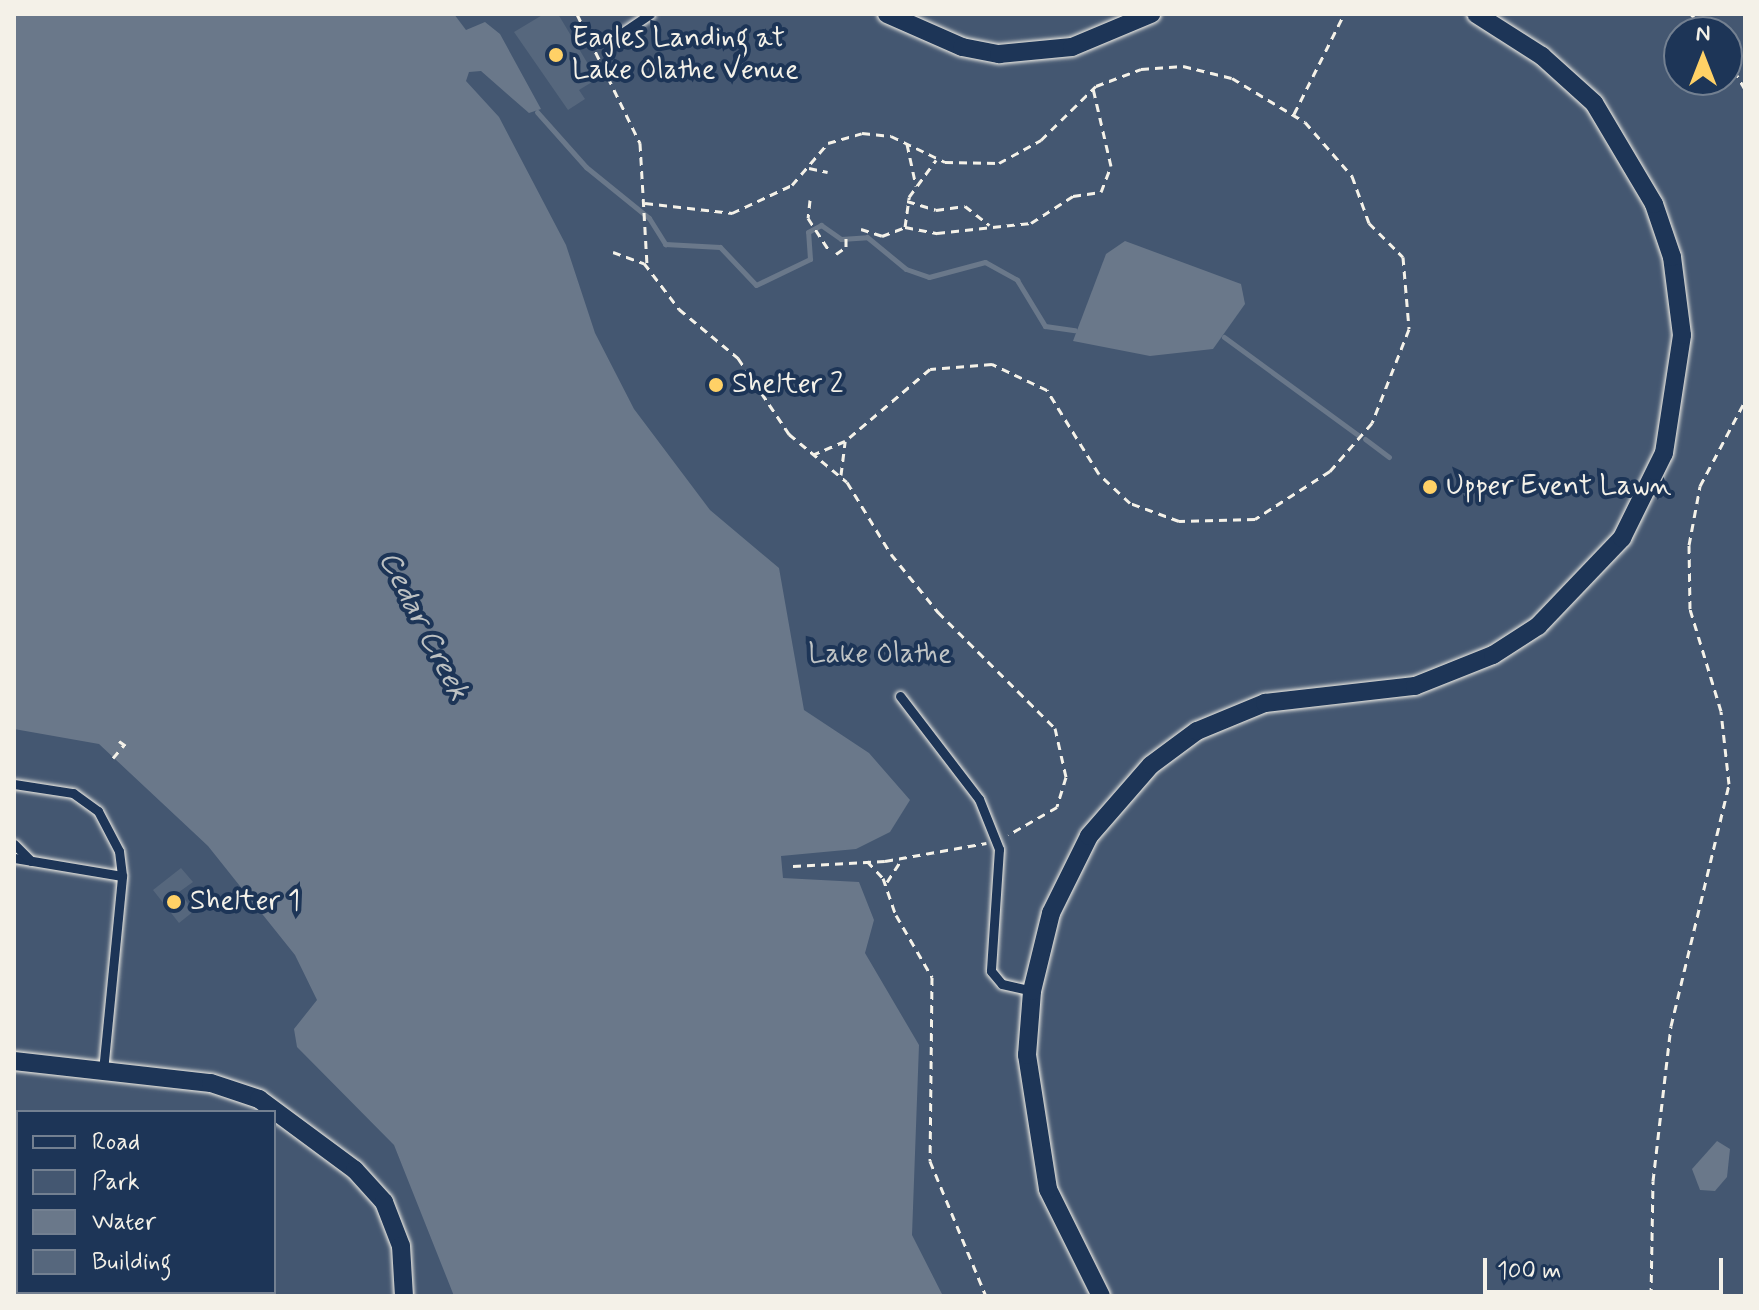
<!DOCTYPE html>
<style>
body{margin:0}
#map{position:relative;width:1759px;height:1310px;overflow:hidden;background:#2a4060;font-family:Mynerve,sans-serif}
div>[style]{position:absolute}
.green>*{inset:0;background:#445771}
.water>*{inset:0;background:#6a788a}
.stream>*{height:5px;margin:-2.5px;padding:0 2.5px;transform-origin:2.5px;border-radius:2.5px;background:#6a788a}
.building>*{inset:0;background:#56677d}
.path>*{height:3px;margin-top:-1.5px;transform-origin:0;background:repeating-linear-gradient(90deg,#f4f1e8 0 8px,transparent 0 14px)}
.roads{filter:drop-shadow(0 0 2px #f4f1e8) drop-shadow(0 0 2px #f4f1e8)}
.service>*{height:9px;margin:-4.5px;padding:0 4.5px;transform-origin:4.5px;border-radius:4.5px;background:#1d3557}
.minor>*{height:18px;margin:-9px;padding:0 9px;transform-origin:9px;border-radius:9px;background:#1d3557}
.dots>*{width:22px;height:22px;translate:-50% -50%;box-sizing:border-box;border:4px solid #1d3557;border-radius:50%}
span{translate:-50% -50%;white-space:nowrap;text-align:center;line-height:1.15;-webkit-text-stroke:8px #1d3557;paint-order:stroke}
.poi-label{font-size:28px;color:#f4f1e8}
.left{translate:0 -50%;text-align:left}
.park-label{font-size:28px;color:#bfc3c4}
.water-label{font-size:30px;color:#bdc1c2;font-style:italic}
.frame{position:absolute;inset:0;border:16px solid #f4f1e8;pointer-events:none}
.legend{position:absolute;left:16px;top:1110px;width:260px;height:184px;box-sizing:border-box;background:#1d3557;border:2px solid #738091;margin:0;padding:10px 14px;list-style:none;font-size:24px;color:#f4f1e8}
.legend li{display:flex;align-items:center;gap:16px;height:40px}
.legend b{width:40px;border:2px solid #738091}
.north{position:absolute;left:1663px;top:16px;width:80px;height:80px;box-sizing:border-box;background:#1d3557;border:2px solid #738091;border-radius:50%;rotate:0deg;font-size:22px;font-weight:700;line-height:32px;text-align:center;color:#f4f1e8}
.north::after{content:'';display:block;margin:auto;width:28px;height:36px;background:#ffd166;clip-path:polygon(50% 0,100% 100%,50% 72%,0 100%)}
.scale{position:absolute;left:1483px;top:1258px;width:240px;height:36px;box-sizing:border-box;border:4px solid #f4f1e8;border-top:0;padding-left:10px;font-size:24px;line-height:28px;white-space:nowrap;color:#f4f1e8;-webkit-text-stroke:6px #1d3557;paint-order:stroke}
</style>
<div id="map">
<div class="green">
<i style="clip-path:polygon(evenodd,14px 14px,1745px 14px,1745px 1296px,14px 1296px,14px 14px,1679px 32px,1727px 32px,1727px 80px,1679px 80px,1679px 32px,14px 14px,18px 1112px,274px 1112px,274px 1292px,18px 1292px,18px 1112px)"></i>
</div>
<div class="water">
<i style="clip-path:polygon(14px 14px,454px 14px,466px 30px,485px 22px,500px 34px,541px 109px,529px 113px,481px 71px,469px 72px,466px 81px,499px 117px,566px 245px,595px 333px,634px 409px,710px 510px,779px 568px,804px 710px,869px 753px,910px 800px,890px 832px,856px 849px,781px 856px,783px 878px,859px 882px,874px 920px,865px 953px,919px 1045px,912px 1235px,943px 1296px,454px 1296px,394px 1145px,297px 1047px,294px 1029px,317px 1000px,295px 955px,208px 846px,99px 744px,14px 729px)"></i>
<i style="clip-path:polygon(1125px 241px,1241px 284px,1245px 304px,1213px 349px,1150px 356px,1073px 341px,1106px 254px)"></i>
<i style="clip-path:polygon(1717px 1141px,1730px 1149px,1727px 1177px,1715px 1191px,1700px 1190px,1692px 1169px)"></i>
</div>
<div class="stream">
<i style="left:537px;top:112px;width:74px;rotate:48.3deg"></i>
<i style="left:586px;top:167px;width:81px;rotate:39deg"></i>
<i style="left:649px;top:218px;width:31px;rotate:58deg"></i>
<i style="left:665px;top:244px;width:55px;rotate:3.1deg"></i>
<i style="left:720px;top:247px;width:52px;rotate:46.5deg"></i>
<i style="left:756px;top:285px;width:60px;rotate:-25.7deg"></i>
<i style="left:810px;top:259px;width:27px;rotate:-94deg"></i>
<i style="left:808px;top:232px;width:15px;rotate:-28deg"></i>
<i style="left:821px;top:225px;width:24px;rotate:35deg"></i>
<i style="left:841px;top:239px;width:26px;rotate:-4deg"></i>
<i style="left:867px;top:237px;width:50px;rotate:39.4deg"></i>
<i style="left:906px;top:269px;width:24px;rotate:19deg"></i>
<i style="left:929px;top:277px;width:58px;rotate:-15deg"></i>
<i style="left:985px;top:262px;width:37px;rotate:29deg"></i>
<i style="left:1017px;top:280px;width:54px;rotate:58.7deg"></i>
<i style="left:1045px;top:326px;width:30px;rotate:8deg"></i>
<i style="left:1224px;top:337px;width:166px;rotate:36.2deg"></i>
<i style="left:1365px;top:439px;width:30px;rotate:37deg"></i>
</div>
<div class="building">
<i style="clip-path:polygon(544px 14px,558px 14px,597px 79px,579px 90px,585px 99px,568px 110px,514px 32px)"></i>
<i style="clip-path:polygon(181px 868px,193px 882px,179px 892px,194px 911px,179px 923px,153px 890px)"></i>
</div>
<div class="path">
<i style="left:577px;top:14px;width:144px;rotate:64deg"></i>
<i style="left:640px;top:143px;width:123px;rotate:86.7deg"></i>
<i style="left:1691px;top:14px;width:24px;rotate:48deg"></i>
<i style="left:1727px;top:58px;width:36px;rotate:60deg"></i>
<i style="left:1294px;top:114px;width:112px;rotate:-63.4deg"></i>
<i style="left:907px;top:144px;width:43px;rotate:77.9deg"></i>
<i style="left:809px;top:168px;width:19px;rotate:12deg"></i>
<i style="left:810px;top:200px;width:18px;rotate:96deg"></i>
<i style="left:808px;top:218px;width:38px;rotate:57deg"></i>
<i style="left:907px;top:201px;width:30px;rotate:17deg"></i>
<i style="left:936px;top:210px;width:29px;rotate:-8deg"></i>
<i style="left:965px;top:206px;width:31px;rotate:38deg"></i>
<i style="left:645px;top:203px;width:88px;rotate:6.6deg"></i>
<i style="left:732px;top:213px;width:66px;rotate:-25deg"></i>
<i style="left:792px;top:185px;width:55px;rotate:-49.4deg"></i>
<i style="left:828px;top:143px;width:35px;rotate:-16deg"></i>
<i style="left:862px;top:133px;width:29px;rotate:6deg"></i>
<i style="left:891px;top:136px;width:60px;rotate:25.7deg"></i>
<i style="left:945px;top:162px;width:54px;rotate:1.1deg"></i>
<i style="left:999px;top:163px;width:48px;rotate:-28.7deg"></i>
<i style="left:1041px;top:140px;width:77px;rotate:-44.5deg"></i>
<i style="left:1096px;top:86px;width:48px;rotate:-20.7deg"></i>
<i style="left:1141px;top:69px;width:42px;rotate:-4.1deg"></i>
<i style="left:1183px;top:66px;width:50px;rotate:13.8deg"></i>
<i style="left:1232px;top:78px;width:85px;rotate:31.1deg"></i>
<i style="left:1305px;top:122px;width:72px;rotate:49deg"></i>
<i style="left:1352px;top:176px;width:50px;rotate:70.1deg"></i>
<i style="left:1369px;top:223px;width:48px;rotate:45deg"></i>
<i style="left:1403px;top:257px;width:72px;rotate:85.2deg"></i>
<i style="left:1409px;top:329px;width:101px;rotate:111.5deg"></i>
<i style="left:1372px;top:423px;width:64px;rotate:131.2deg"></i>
<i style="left:1330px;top:471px;width:89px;rotate:147.4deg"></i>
<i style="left:1255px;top:519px;width:76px;rotate:178.5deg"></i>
<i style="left:1179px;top:521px;width:52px;rotate:-159.8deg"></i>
<i style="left:1130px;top:503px;width:42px;rotate:-136.9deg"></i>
<i style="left:1099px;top:474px;width:99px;rotate:-121.8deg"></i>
<i style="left:1047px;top:390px;width:61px;rotate:-154.7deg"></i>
<i style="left:992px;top:364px;width:62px;rotate:175.4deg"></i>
<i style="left:930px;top:369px;width:111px;rotate:139.7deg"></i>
<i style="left:845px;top:441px;width:34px;rotate:157deg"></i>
<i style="left:905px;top:227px;width:30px;rotate:-82deg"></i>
<i style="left:909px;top:197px;width:46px;rotate:-53.9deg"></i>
<i style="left:861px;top:229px;width:22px;rotate:18deg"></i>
<i style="left:882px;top:236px;width:25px;rotate:-21deg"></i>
<i style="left:905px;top:227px;width:33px;rotate:11deg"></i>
<i style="left:937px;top:233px;width:95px;rotate:-6.1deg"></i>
<i style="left:1031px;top:223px;width:50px;rotate:-32.7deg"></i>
<i style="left:1073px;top:196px;width:28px;rotate:-8deg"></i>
<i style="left:1101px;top:192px;width:28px;rotate:-69deg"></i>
<i style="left:1111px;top:166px;width:80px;rotate:-103deg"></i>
<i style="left:613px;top:252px;width:33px;rotate:20deg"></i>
<i style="left:644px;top:263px;width:58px;rotate:52.7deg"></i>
<i style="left:679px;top:309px;width:77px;rotate:39.7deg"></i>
<i style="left:738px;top:358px;width:92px;rotate:56.1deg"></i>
<i style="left:789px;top:434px;width:75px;rotate:39.6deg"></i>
<i style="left:847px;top:482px;width:84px;rotate:58.6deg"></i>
<i style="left:891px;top:554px;width:75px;rotate:51deg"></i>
<i style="left:938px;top:612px;width:165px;rotate:44.8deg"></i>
<i style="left:1055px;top:728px;width:50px;rotate:77.3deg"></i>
<i style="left:1066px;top:777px;width:31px;rotate:107deg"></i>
<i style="left:1057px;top:807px;width:56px;rotate:150.3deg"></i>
<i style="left:836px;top:254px;width:12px;rotate:-35deg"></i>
<i style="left:846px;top:247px;width:12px;rotate:-90deg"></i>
<i style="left:841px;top:475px;width:34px;rotate:-83deg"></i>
<i style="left:119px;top:741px;width:12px;rotate:35deg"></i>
<i style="left:113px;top:758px;width:17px;rotate:-50deg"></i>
<i style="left:867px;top:861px;width:23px;rotate:47deg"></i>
<i style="left:883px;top:878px;width:39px;rotate:71deg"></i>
<i style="left:896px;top:915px;width:72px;rotate:59.9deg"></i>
<i style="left:932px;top:977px;width:184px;rotate:90.6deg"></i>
<i style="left:930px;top:1161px;width:146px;rotate:67.5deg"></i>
<i style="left:793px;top:866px;width:92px;rotate:-3.1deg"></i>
<i style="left:885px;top:861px;width:103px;rotate:-10.1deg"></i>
<i style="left:887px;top:882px;width:27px;rotate:-57deg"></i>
<i style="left:1651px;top:1296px;width:115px;rotate:-89deg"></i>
<i style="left:1653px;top:1181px;width:156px;rotate:-83.4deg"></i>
<i style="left:1671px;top:1026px;width:249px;rotate:-76.5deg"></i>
<i style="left:1729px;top:784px;width:73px;rotate:-96.3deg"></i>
<i style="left:1721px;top:711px;width:107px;rotate:-106.9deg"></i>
<i style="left:1690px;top:609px;width:64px;rotate:-90.9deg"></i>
<i style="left:1689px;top:545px;width:60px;rotate:-79.4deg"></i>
<i style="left:1700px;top:486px;width:96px;rotate:-62.1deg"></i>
</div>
<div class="roads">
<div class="service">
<i style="left:616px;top:37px;width:41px;rotate:-34.1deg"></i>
<i style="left:900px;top:696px;width:130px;rotate:52.5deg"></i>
<i style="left:979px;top:799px;width:54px;rotate:68.2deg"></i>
<i style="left:999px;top:849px;width:122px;rotate:93.8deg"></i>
<i style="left:991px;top:971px;width:17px;rotate:50deg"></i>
<i style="left:1002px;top:984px;width:31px;rotate:13deg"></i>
<i style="left:14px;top:784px;width:60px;rotate:8.7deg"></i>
<i style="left:73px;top:793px;width:31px;rotate:36deg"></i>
<i style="left:98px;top:811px;width:45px;rotate:62.3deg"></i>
<i style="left:119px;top:851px;width:25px;rotate:83deg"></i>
<i style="left:122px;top:876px;width:109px;rotate:-170.5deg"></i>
<i style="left:14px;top:844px;width:24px;rotate:45deg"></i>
<i style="left:103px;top:1071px;width:196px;rotate:-84.4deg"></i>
</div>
<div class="minor">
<i style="left:887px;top:14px;width:82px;rotate:23.7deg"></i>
<i style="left:962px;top:47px;width:38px;rotate:11deg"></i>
<i style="left:999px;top:54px;width:73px;rotate:-5.5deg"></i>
<i style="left:1072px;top:47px;width:86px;rotate:-22.7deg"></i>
<i style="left:14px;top:1061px;width:198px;rotate:6.4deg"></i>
<i style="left:211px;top:1083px;width:51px;rotate:18.4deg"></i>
<i style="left:259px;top:1099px;width:119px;rotate:36.5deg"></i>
<i style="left:355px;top:1170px;width:43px;rotate:47.8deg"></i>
<i style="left:384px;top:1202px;width:47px;rotate:68.9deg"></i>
<i style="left:401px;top:1246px;width:50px;rotate:86.6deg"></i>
<i style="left:1101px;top:1296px;width:119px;rotate:-116.4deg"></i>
<i style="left:1048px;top:1189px;width:136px;rotate:-98.9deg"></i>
<i style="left:1027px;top:1055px;width:64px;rotate:-85.5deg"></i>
<i style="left:1032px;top:991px;width:80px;rotate:-76.3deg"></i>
<i style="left:1051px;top:913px;width:86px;rotate:-63.7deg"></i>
<i style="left:1089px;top:836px;width:94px;rotate:-48.9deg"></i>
<i style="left:1151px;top:765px;width:57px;rotate:-36.5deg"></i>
<i style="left:1197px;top:731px;width:74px;rotate:-22.4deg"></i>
<i style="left:1265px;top:703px;width:151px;rotate:-6.5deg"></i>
<i style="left:1415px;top:686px;width:84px;rotate:-21.7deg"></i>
<i style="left:1493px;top:655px;width:54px;rotate:-32.8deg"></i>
<i style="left:1538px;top:626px;width:122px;rotate:-46.3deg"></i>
<i style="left:1622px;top:538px;width:95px;rotate:-63.7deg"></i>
<i style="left:1664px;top:453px;width:119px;rotate:-81.3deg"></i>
<i style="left:1682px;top:335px;width:79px;rotate:-97.3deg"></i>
<i style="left:1672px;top:257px;width:56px;rotate:-108.8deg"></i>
<i style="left:1654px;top:204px;width:117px;rotate:-120.7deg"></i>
<i style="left:1594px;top:103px;width:70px;rotate:-137.9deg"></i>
<i style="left:1542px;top:56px;width:78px;rotate:-147.5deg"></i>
</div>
</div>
<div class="dots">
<i style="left:556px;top:55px;background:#ffd166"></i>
<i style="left:716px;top:385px;background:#ffd166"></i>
<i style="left:1430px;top:487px;background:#ffd166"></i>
<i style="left:174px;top:902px;background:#ffd166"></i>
</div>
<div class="poi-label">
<span class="left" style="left:572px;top:55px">Eagles Landing at<br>Lake Olathe Venue</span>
<span class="left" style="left:732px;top:385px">Shelter 2</span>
<span class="left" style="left:1446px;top:487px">Upper Event Lawn</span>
<span class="left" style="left:190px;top:902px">Shelter 1</span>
</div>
<div class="park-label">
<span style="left:880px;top:655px">Lake Olathe</span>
</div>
<div class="water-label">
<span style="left:423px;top:626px;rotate:63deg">Cedar Creek</span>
</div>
<div class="frame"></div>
<ul class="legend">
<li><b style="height:10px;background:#1d3557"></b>Road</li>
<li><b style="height:22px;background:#445771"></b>Park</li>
<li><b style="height:22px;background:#6a788a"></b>Water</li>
<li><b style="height:22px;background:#56677d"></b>Building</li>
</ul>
<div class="north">N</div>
<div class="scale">100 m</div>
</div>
